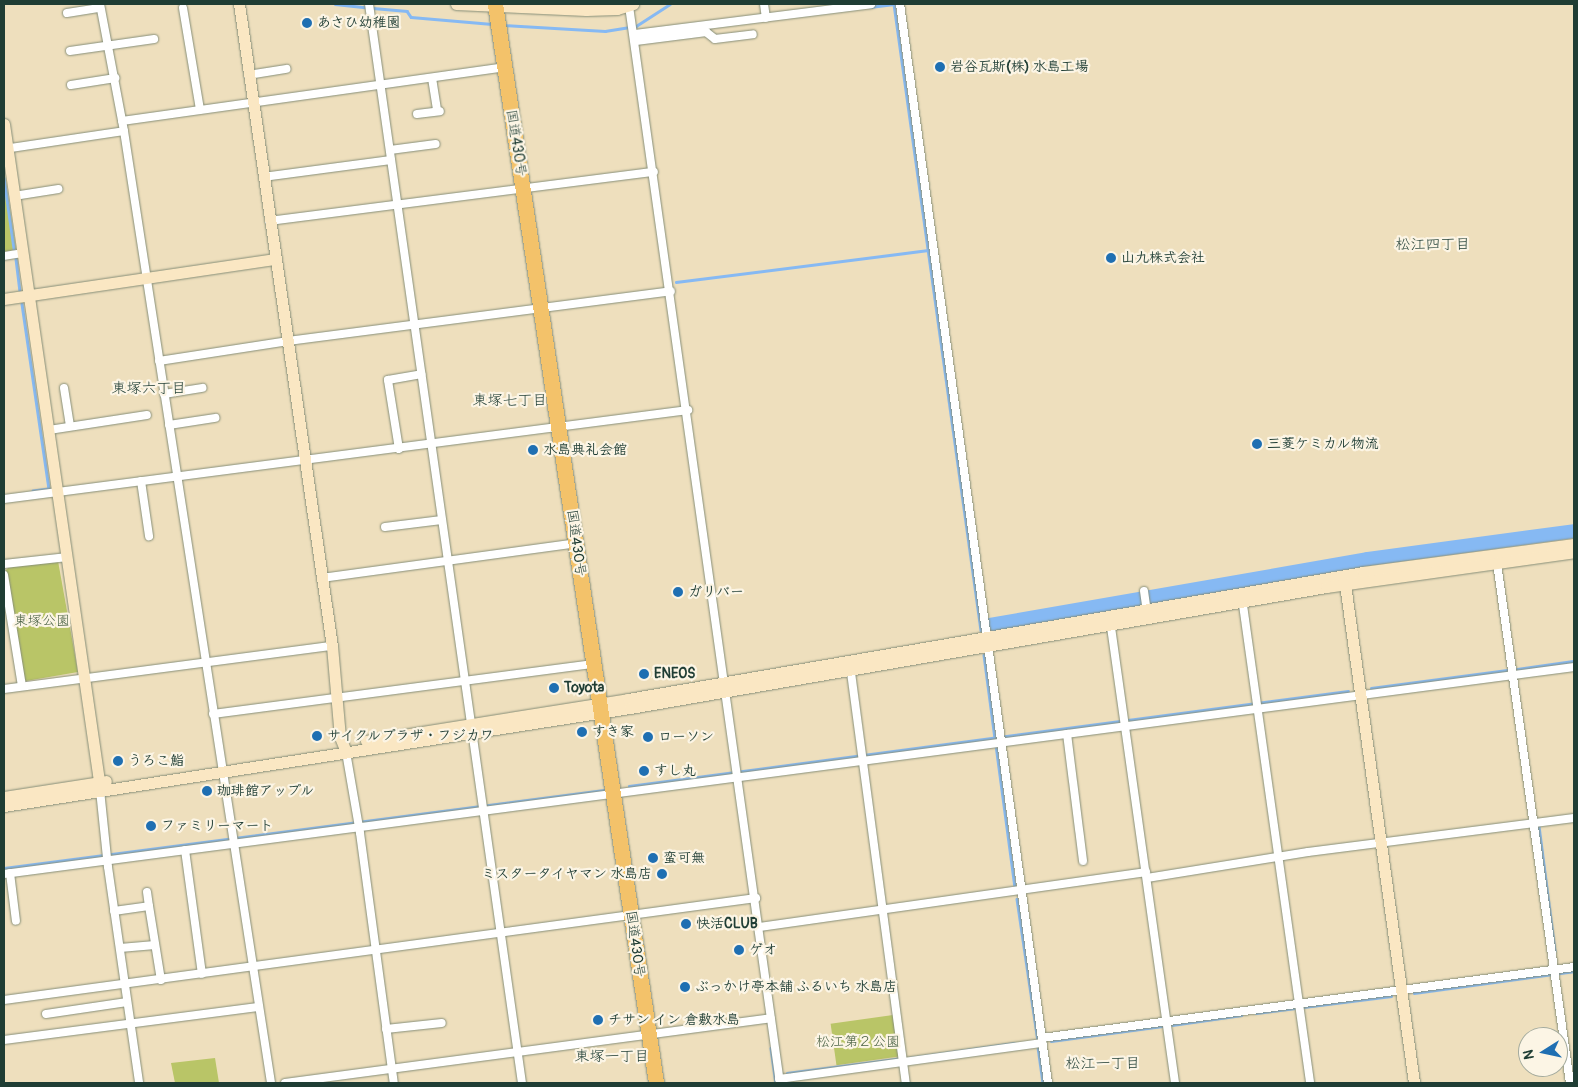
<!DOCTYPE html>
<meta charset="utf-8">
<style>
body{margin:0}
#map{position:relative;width:1578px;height:1087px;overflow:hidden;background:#eedfbd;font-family:Pangolin,"Klee One",sans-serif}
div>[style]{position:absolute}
.green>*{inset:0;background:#b9c567;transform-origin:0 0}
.stream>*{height:2.5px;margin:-1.25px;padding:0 1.25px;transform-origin:1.25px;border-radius:1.25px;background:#86b9f3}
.river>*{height:14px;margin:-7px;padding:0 7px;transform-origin:7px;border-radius:7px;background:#86b9f3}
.roads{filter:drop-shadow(0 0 1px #868e78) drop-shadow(0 0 1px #868e78)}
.street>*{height:8px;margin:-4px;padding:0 4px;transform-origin:4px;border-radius:4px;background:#fff}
.secondary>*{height:11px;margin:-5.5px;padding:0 5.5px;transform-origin:5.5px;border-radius:5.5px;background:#fae7c3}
.highway>*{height:15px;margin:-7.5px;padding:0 7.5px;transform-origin:7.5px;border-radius:7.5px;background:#f3c26a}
.dots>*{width:14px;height:14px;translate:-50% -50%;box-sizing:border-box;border:2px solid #fcf5e5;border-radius:50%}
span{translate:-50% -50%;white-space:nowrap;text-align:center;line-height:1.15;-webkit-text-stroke:4.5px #fcf5e5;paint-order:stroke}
.poi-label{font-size:14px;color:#1f3d34;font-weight:700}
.left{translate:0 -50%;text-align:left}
.right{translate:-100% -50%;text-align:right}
.street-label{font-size:14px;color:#1f3d34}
.park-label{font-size:14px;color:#465f41}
.neighbourhood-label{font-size:15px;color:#1f3d34}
.frame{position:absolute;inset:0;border:5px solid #1f3d34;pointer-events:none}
.north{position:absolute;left:1518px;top:1027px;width:50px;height:50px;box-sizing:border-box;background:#fcf5e5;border:1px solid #a4ab9e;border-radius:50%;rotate:260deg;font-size:14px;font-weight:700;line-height:20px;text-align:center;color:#1f3d34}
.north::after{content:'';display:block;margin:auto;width:18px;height:22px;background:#1f6fb2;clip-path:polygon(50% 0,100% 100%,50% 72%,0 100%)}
</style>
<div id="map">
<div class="green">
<i style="clip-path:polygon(4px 170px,16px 249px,4px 253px)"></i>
<i style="clip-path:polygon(58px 561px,78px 672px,26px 681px,23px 679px,6px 570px,9px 567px)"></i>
<i style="left:893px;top:1015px;width:42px;height:63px;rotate:82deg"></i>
<i style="clip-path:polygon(215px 1058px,219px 1083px,175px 1083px,171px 1063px)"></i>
</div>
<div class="stream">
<i style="left:335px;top:4px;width:30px;rotate:6deg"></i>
<i style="left:894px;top:4px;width:632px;rotate:82.09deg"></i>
<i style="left:870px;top:7px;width:24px;rotate:-7deg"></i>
<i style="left:373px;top:8px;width:34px;rotate:5deg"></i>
<i style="left:407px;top:11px;width:7px;rotate:56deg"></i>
<i style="left:411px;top:17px;width:81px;rotate:4.9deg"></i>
<i style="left:503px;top:25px;width:102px;rotate:3.4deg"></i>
<i style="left:605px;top:31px;width:31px;rotate:-9deg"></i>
<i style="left:636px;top:26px;width:40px;rotate:-32.9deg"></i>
<i style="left:4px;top:178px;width:71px;rotate:81.9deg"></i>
<i style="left:16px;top:259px;width:31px;rotate:83deg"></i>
<i style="left:676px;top:282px;width:254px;rotate:-7.2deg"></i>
<i style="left:22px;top:304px;width:187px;rotate:81.7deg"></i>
<i style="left:49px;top:489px;width:16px;rotate:173deg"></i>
<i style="left:1236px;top:582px;width:4px;rotate:76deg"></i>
<i style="left:984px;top:655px;width:85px;rotate:82.5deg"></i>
<i style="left:1517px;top:669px;width:58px;rotate:-8deg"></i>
<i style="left:1371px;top:688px;width:137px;rotate:-7.5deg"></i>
<i style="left:996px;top:745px;width:143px;rotate:82.4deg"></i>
<i style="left:629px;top:786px;width:725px;rotate:-7.53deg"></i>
<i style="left:1539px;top:826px;width:126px;rotate:82.7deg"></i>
<i style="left:4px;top:868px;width:605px;rotate:-7.41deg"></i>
<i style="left:1017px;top:899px;width:145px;rotate:81.6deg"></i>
<i style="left:1414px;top:993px;width:162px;rotate:-7.8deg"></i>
<i style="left:1256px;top:1013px;width:136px;rotate:-7.2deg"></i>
<i style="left:1172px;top:1025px;width:70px;rotate:-8.2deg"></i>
<i style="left:1051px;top:1041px;width:112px;rotate:-7.7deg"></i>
<i style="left:1038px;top:1047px;width:36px;rotate:82deg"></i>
<i style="left:771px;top:1048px;width:35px;rotate:82deg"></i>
<i style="left:909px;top:1058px;width:106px;rotate:-8.1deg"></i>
<i style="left:787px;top:1073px;width:111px;rotate:-7.3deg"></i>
</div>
<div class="river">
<i style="left:990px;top:625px;width:384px;rotate:-9.9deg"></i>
<i style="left:1368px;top:559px;width:208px;rotate:-7.7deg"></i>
</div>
<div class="roads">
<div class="street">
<i style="left:100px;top:4px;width:129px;rotate:79.3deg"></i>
<i style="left:124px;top:131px;width:963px;rotate:81.22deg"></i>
<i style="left:369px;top:4px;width:1090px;rotate:81.93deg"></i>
<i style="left:764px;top:4px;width:14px;rotate:82deg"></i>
<i style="left:900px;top:4px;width:1089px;rotate:82.19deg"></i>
<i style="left:629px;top:6px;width:1088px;rotate:82.02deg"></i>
<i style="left:183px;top:8px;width:103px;rotate:80.5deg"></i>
<i style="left:67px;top:13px;width:33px;rotate:-9deg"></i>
<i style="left:635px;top:34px;width:238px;rotate:-7.2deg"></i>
<i style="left:636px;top:41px;width:71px;rotate:-7.3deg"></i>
<i style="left:706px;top:32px;width:11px;rotate:38deg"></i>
<i style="left:715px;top:39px;width:38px;rotate:-7deg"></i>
<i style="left:70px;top:51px;width:85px;rotate:-8.1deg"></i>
<i style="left:248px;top:75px;width:39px;rotate:-9deg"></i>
<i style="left:432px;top:78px;width:33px;rotate:81deg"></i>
<i style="left:71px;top:85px;width:45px;rotate:-9deg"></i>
<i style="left:417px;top:114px;width:23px;rotate:-7deg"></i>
<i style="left:122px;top:121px;width:386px;rotate:-8deg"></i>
<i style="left:4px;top:149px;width:121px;rotate:-8.5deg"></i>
<i style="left:390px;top:150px;width:46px;rotate:-7.4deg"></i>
<i style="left:263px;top:177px;width:129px;rotate:-7.6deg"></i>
<i style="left:14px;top:196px;width:45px;rotate:-9deg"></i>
<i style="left:269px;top:221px;width:388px;rotate:-7.3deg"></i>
<i style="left:4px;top:256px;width:19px;rotate:-9deg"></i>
<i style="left:159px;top:361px;width:131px;rotate:-8.8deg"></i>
<i style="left:288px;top:341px;width:386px;rotate:-7.4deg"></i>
<i style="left:64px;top:388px;width:38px;rotate:81deg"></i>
<i style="left:164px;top:394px;width:39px;rotate:-9deg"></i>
<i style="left:169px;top:425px;width:47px;rotate:-8.7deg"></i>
<i style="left:49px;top:430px;width:99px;rotate:-8.7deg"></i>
<i style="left:399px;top:449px;width:70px;rotate:-99.1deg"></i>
<i style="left:388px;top:380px;width:34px;rotate:-10deg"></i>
<i style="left:141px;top:481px;width:56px;rotate:81.7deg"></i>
<i style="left:4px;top:499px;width:690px;rotate:-7.41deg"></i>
<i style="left:385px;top:527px;width:57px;rotate:-7deg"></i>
<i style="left:1497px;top:563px;width:525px;rotate:82.01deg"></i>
<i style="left:4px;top:564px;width:64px;rotate:-6.2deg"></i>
<i style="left:4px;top:575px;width:112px;rotate:80.8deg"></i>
<i style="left:322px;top:578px;width:256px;rotate:-7.8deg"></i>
<i style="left:1144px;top:591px;width:22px;rotate:82deg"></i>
<i style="left:1242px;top:598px;width:490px;rotate:82deg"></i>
<i style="left:1110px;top:620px;width:468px;rotate:82deg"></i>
<i style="left:850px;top:665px;width:422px;rotate:82.4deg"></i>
<i style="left:4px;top:689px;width:331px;rotate:-7.5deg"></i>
<i style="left:213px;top:714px;width:382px;rotate:-7.5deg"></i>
<i style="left:1067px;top:734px;width:128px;rotate:82.8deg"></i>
<i style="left:346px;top:752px;width:82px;rotate:80.2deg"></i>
<i style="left:360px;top:833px;width:252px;rotate:82.3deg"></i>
<i style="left:100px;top:790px;width:77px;rotate:84.1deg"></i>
<i style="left:108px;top:867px;width:218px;rotate:81.8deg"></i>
<i style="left:185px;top:850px;width:125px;rotate:82.2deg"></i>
<i style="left:10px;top:873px;width:48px;rotate:82.9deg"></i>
<i style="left:4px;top:874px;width:1584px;rotate:-7.51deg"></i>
<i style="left:1147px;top:878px;width:163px;rotate:-9.2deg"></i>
<i style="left:1308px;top:852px;width:268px;rotate:-7.3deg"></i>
<i style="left:147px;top:892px;width:14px;rotate:82deg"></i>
<i style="left:114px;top:911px;width:35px;rotate:-8deg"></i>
<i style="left:149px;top:906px;width:75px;rotate:80.8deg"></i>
<i style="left:760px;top:927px;width:390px;rotate:-8.1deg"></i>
<i style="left:120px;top:948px;width:35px;rotate:-5deg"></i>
<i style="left:4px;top:1000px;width:759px;rotate:-7.72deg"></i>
<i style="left:46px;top:1014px;width:82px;rotate:-8.4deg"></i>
<i style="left:386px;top:1029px;width:56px;rotate:-6.1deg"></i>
<i style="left:1042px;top:1038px;width:537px;rotate:-7.6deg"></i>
<i style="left:4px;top:1040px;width:256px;rotate:-7.4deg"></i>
<i style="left:779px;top:1079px;width:266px;rotate:-7.8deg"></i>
<i style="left:285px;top:1083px;width:490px;rotate:-7.6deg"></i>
</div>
<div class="secondary">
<i style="left:239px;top:4px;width:649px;rotate:81.76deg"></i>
<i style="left:332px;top:646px;width:91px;rotate:85deg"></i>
<i style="left:340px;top:737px;width:16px;rotate:68deg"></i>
<i style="left:456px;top:4px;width:130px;rotate:2.6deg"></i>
<i style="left:586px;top:10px;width:31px;rotate:-2deg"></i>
<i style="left:617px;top:9px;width:17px;rotate:-17deg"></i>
<i style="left:4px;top:124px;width:671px;rotate:81.77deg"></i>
<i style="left:4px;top:299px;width:274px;rotate:-8.4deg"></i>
<i style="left:1344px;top:577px;width:511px;rotate:82.12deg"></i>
<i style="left:366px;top:741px;width:265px;rotate:-9.1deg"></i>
<i style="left:628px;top:699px;width:746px;rotate:-9.8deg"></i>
<i style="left:1363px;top:572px;width:213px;rotate:-7.6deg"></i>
<i style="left:4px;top:797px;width:103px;rotate:-8.9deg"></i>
<i style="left:4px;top:806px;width:634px;rotate:-8.9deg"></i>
<i style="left:630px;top:708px;width:706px;rotate:-9.86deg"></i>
<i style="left:1326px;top:587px;width:250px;rotate:-8deg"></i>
</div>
<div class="highway">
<i style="left:495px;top:4px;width:1091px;rotate:81.51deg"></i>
</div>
</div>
<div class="dots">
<i style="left:307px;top:23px;background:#1f6fb2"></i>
<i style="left:940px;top:67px;background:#1f6fb2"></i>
<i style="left:1111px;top:258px;background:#1f6fb2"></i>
<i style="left:1257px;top:444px;background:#1f6fb2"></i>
<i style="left:533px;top:450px;background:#1f6fb2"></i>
<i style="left:678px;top:592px;background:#1f6fb2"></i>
<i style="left:644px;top:674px;background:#1f6fb2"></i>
<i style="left:554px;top:688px;background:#1f6fb2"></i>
<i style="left:582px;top:732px;background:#1f6fb2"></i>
<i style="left:317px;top:736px;background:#1f6fb2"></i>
<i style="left:648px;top:737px;background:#1f6fb2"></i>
<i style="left:118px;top:761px;background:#1f6fb2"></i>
<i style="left:644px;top:771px;background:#1f6fb2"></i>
<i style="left:207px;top:791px;background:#1f6fb2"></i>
<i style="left:151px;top:826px;background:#1f6fb2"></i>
<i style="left:653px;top:858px;background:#1f6fb2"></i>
<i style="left:662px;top:874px;background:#1f6fb2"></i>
<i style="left:686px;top:924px;background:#1f6fb2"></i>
<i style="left:739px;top:950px;background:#1f6fb2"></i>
<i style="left:685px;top:987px;background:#1f6fb2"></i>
<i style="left:598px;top:1020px;background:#1f6fb2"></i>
</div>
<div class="poi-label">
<span class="left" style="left:317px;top:23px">あさひ幼稚園</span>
<span class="left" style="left:950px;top:67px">岩谷瓦斯(株) 水島工場</span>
<span class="left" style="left:1121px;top:258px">山九株式会社</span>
<span class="left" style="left:1267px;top:444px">三菱ケミカル物流</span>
<span class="left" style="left:543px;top:450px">水島典礼会館</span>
<span class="left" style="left:688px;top:592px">ガリバー</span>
<span class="left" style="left:654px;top:674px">ENEOS</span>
<span class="left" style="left:564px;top:688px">Toyota</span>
<span class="left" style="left:592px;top:732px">すき家</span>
<span class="left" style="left:327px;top:736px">サイクルプラザ・フジカワ</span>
<span class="left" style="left:658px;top:737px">ローソン</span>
<span class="left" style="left:128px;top:761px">うろこ鮨</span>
<span class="left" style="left:654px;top:771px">すし丸</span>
<span class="left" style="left:217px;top:791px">珈琲館アップル</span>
<span class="left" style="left:161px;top:826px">ファミリーマート</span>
<span class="left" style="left:663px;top:858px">蛮可無</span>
<span class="right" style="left:652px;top:874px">ミスタータイヤマン 水島店</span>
<span class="left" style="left:696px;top:924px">快活CLUB</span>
<span class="left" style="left:749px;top:950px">ゲオ</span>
<span class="left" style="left:695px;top:987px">ぶっかけ亭本舗 ふるいち 水島店</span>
<span class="left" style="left:608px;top:1020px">チサン イン 倉敷水島</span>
</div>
<div class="street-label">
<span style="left:516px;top:143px;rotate:81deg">国道430号</span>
<span style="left:576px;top:543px;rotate:82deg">国道430号</span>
<span style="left:635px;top:944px;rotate:82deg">国道430号</span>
</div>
<div class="park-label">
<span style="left:42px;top:621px">東塚公園</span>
<span style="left:858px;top:1042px">松江第２公園</span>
</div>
<div class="neighbourhood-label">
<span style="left:1433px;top:245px">松江四丁目</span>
<span style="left:149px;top:389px">東塚六丁目</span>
<span style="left:510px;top:401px">東塚七丁目</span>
<span style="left:612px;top:1057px">東塚一丁目</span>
<span style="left:1103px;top:1064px">松江一丁目</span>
</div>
<div class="frame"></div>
<div class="north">N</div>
</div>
